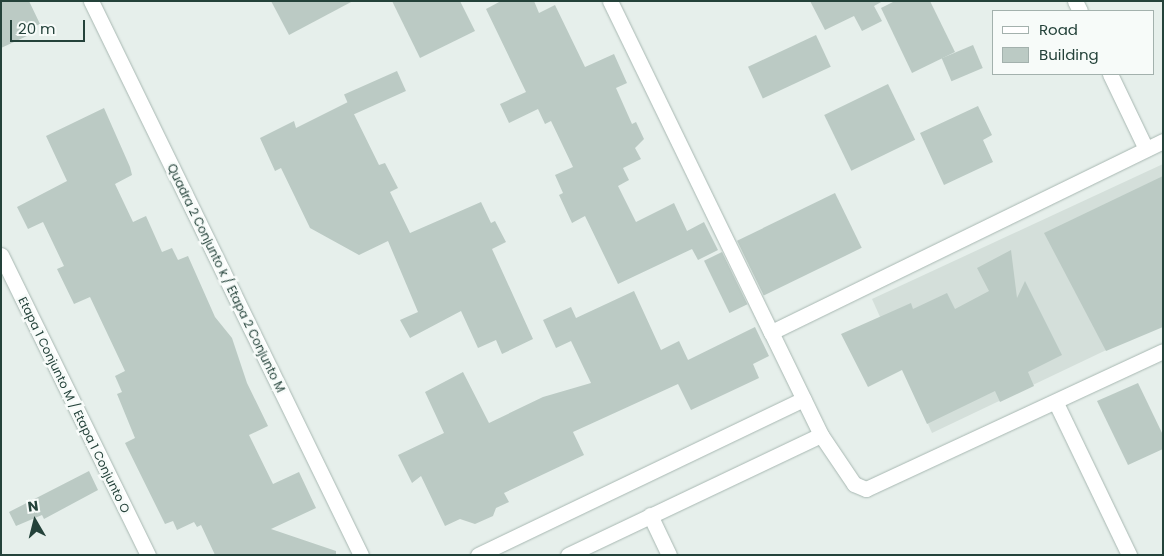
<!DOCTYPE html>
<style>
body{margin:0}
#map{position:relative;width:1164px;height:556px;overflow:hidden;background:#e6efeb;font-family:Poppins,sans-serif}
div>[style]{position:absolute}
.built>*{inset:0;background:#d4dfda}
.building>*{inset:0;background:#bbcac4;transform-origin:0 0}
.roads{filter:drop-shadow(0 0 1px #a8b8b2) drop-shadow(0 0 1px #a8b8b2)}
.minor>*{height:15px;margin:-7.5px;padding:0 7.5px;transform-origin:7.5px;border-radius:7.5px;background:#fff}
.tertiary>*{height:15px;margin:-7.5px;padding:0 7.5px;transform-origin:7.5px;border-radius:7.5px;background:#fff}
span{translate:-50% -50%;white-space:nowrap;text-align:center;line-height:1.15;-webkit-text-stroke:5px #f7fbf9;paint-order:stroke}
.street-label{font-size:12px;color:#24423a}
.frame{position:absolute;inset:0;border:2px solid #24423a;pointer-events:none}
.legend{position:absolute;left:992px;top:10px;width:162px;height:65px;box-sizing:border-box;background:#f7fbf9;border:1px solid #a3b1ad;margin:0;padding:6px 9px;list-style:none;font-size:15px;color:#24423a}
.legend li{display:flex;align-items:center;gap:10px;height:25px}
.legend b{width:25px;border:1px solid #a3b1ad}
.north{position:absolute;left:10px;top:496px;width:50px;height:50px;-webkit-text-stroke:4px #f7fbf9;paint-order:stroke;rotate:352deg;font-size:14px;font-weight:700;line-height:20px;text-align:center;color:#24423a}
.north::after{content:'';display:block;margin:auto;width:18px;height:22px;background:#24423a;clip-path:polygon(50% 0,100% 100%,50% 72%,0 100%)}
.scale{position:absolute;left:10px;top:20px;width:75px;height:22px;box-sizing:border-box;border:2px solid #24423a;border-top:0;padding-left:6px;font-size:15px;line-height:18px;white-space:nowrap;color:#24423a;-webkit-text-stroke:4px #f7fbf9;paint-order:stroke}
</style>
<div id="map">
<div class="built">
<i style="clip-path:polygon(1163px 164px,1163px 323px,932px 433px,872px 299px)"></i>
</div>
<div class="building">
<i style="clip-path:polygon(1px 1px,29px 1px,40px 24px,26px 30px,27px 36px,1px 48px)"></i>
<i style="clip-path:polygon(271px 1px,353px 1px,289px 35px)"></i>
<i style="clip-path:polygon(392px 1px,460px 1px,475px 31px,420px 58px)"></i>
<i style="clip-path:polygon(501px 1px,534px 1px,539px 13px,555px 5px,585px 67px,614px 54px,627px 83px,616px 88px,632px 124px,636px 122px,644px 139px,635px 148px,641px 159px,623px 168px,629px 180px,618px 186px,636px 222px,674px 203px,687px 231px,704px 222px,718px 250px,698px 260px,692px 249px,618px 284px,585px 216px,572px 223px,559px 195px,563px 193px,555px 175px,573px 167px,551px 121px,545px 124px,538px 109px,509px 123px,500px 104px,526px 92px,486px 9px)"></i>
<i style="clip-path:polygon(810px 1px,883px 1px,874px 6px,882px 21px,862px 31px,854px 16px,825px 30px)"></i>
<i style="clip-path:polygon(895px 1px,930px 1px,955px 52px,912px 73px,881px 8px)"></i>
<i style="left:816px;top:35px;width:35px;height:75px;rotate:65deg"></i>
<i style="left:973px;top:45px;width:25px;height:34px;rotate:67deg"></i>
<i style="left:397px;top:71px;width:22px;height:58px;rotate:66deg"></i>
<i style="left:888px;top:84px;width:62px;height:71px;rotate:64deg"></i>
<i style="clip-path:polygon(348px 102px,379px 165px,385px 163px,398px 188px,390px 192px,410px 233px,481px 202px,491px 223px,495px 221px,506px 242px,492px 249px,533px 339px,502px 354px,496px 340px,478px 348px,461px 311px,410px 338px,400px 320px,418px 312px,388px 241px,359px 255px,310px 228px,281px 168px,275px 171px,260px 138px,294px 121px,296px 128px)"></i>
<i style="clip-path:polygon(978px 106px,992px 135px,983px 140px,993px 162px,944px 185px,920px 133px)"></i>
<i style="clip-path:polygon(104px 108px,130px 167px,132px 175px,115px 184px,133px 222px,146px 216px,162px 252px,172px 248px,178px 260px,188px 256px,215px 317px,232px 338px,247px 383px,268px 426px,249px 435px,273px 484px,299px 472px,316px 508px,271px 529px,336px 551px,336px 555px,215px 555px,201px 525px,197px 527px,194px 522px,177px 530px,173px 521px,165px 524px,125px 443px,135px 438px,117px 394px,122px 392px,115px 376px,125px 371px,90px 297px,74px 304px,57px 269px,64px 266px,43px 222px,28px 229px,17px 207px,67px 181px,46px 136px)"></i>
<i style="clip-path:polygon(1163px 176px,1163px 327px,1106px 351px,1044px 233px)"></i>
<i style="left:835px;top:193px;width:61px;height:109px;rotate:64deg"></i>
<i style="clip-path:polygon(1011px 250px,1017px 298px,1025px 281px,1062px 355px,1028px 372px,1034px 386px,1000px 402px,995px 391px,927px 424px,902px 370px,868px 387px,841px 334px,911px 303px,913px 309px,947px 293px,955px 309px,989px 291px,977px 268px)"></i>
<i style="left:722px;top:252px;width:58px;height:20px;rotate:64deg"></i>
<i style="clip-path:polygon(634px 291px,661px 350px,679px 341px,688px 360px,755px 327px,769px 356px,753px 364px,759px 378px,691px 410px,678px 384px,573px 432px,584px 455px,504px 493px,509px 502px,496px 508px,493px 516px,475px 524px,460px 519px,445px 526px,421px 476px,412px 483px,398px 455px,444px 433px,425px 392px,463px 372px,489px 423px,543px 397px,591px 383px,571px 341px,556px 348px,543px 320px,571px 307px,576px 318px)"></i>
<i style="clip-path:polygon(1138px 383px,1163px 435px,1163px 449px,1128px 465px,1097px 401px)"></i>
<i style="clip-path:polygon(89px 471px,98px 490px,44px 519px,42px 515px,16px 526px,9px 512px)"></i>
</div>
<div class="roads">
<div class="minor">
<i style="left:610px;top:1px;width:368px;rotate:64.1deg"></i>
<i style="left:1075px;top:1px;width:11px;rotate:63deg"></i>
<i style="left:1110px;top:74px;width:83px;rotate:64.4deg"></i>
<i style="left:1px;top:255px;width:334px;rotate:63.9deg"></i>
<i style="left:1056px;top:403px;width:169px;rotate:64.3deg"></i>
<i style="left:650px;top:515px;width:44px;rotate:64.6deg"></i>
</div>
<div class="tertiary">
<i style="left:91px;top:1px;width:616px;rotate:64.02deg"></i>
<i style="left:1163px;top:141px;width:436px;rotate:154deg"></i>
<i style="left:771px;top:332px;width:114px;rotate:64.1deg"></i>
<i style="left:821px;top:435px;width:59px;rotate:56deg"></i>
<i style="left:854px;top:484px;width:13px;rotate:23deg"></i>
<i style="left:866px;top:489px;width:327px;rotate:-24.9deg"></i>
<i style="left:478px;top:555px;width:361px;rotate:-25.6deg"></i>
<i style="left:568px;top:555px;width:280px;rotate:-25.4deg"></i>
</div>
</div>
<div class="street-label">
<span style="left:226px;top:278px;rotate:64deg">Quadra 2 Conjunto k / Etapa 2 Conjunto M</span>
<span style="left:74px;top:405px;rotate:64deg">Etapa 1 Conjunto M / Etapa 1 Conjunto O</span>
</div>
<div class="frame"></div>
<ul class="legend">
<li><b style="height:6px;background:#fff"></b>Road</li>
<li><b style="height:14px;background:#bbcac4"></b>Building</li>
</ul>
<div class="north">N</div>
<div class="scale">20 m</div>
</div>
